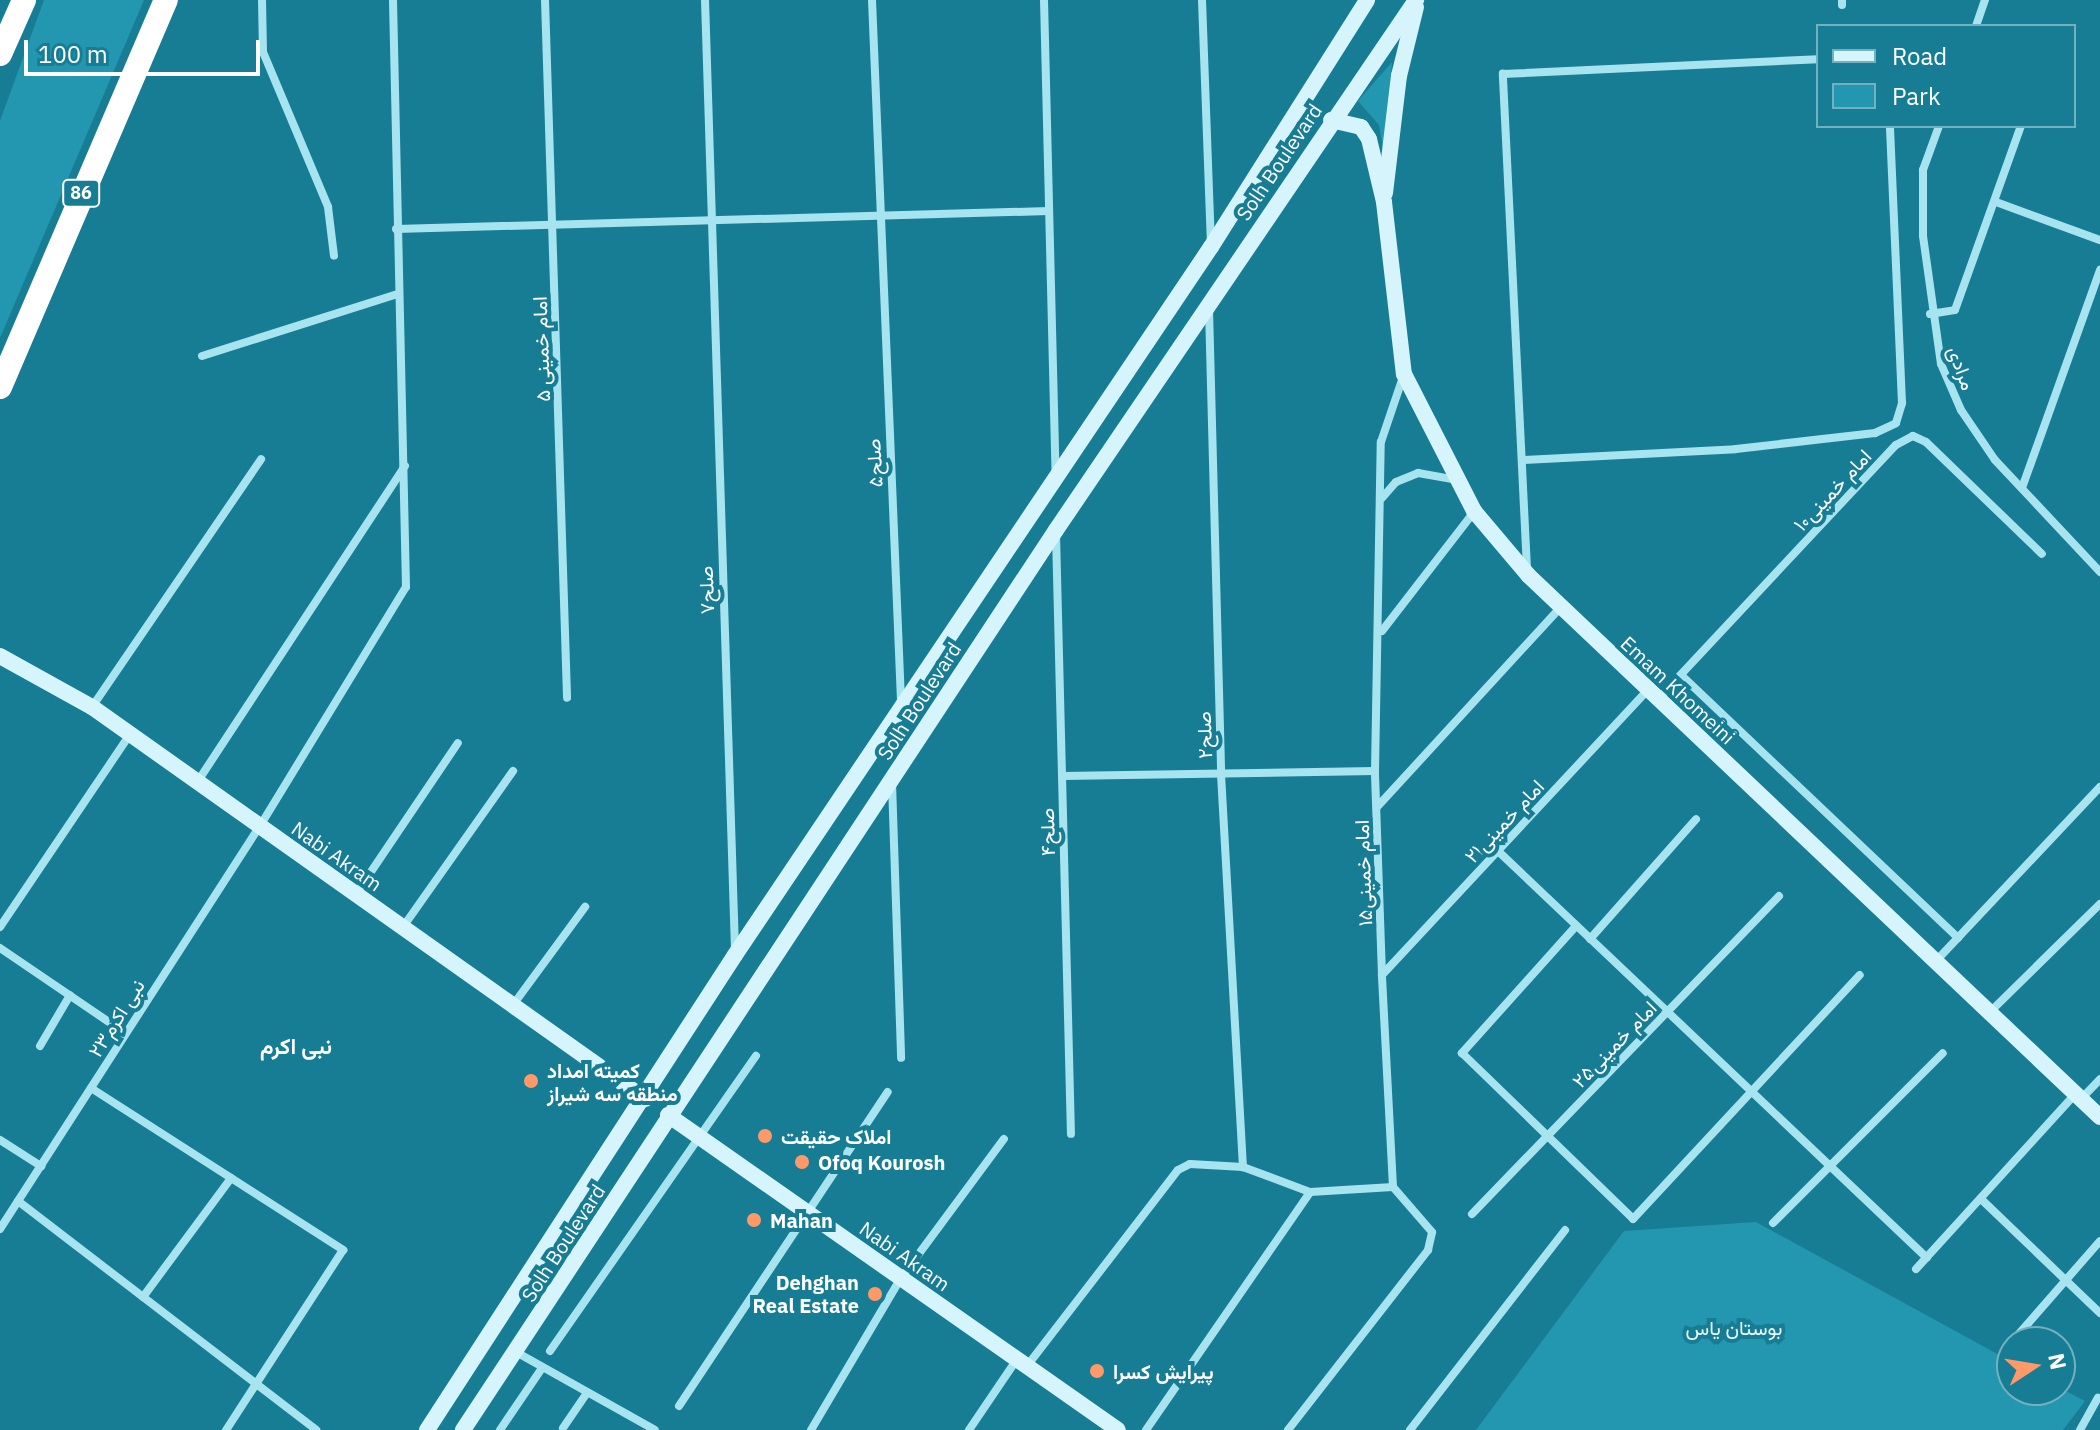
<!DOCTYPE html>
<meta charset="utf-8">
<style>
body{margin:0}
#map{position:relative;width:2100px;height:1430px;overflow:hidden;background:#177d94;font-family:"IBM Plex Sans",Vazirmatn,sans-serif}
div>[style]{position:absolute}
.green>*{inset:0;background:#2497b0}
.street>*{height:8px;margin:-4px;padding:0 4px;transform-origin:4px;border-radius:4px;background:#a8e4f0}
.secondary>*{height:16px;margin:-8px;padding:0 8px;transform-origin:8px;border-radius:8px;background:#d6f4fb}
.highway>*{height:24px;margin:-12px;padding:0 12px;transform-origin:12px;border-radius:12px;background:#fff}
.dots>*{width:22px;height:22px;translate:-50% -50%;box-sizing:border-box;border:4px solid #177d94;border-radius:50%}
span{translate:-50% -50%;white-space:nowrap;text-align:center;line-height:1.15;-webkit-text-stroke:8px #177d94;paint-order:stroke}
.shield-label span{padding:2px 6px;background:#177d94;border:2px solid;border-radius:6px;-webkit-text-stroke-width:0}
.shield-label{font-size:18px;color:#fff;font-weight:700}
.street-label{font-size:20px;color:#fff}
.poi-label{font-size:20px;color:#fff;font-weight:700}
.left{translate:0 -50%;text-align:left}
.right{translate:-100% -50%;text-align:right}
.park-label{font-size:20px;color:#ecfbfe}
.neighbourhood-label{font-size:22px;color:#fff;font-weight:700}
.legend{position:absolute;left:1816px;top:24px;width:260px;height:104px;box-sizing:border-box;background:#177d94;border:2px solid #74b1bf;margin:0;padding:10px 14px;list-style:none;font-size:24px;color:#fff}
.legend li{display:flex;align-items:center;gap:16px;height:40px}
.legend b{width:40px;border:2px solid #74b1bf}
.north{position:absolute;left:1996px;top:1326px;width:80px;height:80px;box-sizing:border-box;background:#177d94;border:2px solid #74b1bf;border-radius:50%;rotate:78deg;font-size:22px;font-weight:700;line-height:32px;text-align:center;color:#fff}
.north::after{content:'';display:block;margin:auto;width:28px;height:36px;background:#ff9a68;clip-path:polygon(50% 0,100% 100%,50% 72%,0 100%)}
.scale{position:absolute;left:24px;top:40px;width:236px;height:36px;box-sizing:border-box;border:4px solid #fff;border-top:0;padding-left:10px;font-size:24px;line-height:28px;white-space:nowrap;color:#fff;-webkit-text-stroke:6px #177d94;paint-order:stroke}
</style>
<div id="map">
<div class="green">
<i style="clip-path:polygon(44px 0,144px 0,0 338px,0 121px)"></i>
<i style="clip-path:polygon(1392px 62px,1385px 160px,1379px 125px,1358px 101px)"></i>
<i style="clip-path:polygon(1756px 1222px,2012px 1362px,2012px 1390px,2060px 1388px,2085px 1401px,2063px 1430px,1476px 1430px,1624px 1231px)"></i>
</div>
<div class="street">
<i style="left:262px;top:0;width:52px;rotate:88.9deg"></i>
<i style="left:263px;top:52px;width:168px;rotate:67.2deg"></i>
<i style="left:328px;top:207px;width:49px;rotate:83deg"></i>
<i style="left:545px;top:0;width:698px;rotate:88.19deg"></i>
<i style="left:705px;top:0;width:951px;rotate:88.19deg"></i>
<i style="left:872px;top:0;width:703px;rotate:87.63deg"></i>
<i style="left:1044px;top:0;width:475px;rotate:88.6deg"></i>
<i style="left:1202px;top:0;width:243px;rotate:87.9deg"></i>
<i style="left:1842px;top:5px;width:5px;rotate:-90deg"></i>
<i style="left:1976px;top:26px;width:28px;rotate:-71deg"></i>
<i style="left:1939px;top:126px;width:47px;rotate:110deg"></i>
<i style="left:1923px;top:170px;width:66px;rotate:90deg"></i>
<i style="left:1923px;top:236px;width:129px;rotate:82deg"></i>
<i style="left:1941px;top:364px;width:50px;rotate:66.5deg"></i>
<i style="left:1961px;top:410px;width:60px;rotate:55.8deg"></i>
<i style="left:1995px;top:460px;width:154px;rotate:46.8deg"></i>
<i style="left:1996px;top:202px;width:111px;rotate:20.1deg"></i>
<i style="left:396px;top:229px;width:653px;rotate:-1.58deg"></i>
<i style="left:1209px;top:309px;width:465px;rotate:88.5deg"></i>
<i style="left:1221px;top:774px;width:394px;rotate:86.8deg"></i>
<i style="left:1930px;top:314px;width:25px;rotate:-9deg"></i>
<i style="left:1955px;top:310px;width:195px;rotate:-70.3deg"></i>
<i style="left:202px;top:356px;width:206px;rotate:-17.6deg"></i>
<i style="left:1522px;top:460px;width:214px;rotate:-2.9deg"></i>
<i style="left:1736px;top:449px;width:140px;rotate:-6.6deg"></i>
<i style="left:1875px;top:433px;width:23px;rotate:-25deg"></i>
<i style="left:1896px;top:423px;width:21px;rotate:-73deg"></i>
<i style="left:1902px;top:403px;width:277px;rotate:-92.5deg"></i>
<i style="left:2022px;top:488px;width:232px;rotate:-70.3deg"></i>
<i style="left:1382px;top:498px;width:21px;rotate:-49deg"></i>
<i style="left:1396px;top:482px;width:24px;rotate:-22deg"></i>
<i style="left:1418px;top:473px;width:35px;rotate:10deg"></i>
<i style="left:1056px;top:535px;width:599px;rotate:88.57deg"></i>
<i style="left:1527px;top:569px;width:496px;rotate:-92.8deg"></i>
<i style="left:1503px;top:74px;width:315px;rotate:-2.7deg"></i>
<i style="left:1382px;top:631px;width:150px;rotate:-52.3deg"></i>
<i style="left:1681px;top:675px;width:382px;rotate:43.5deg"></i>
<i style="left:1658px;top:699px;width:348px;rotate:-46.9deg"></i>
<i style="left:1896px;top:445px;width:19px;rotate:-28deg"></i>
<i style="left:1913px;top:436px;width:14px;rotate:25deg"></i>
<i style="left:1926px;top:442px;width:161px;rotate:44deg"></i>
<i style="left:92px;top:707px;width:300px;rotate:-55.7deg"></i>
<i style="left:1062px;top:776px;width:313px;rotate:-0.9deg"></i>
<i style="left:198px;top:781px;width:377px;rotate:-56.7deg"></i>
<i style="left:892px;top:783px;width:275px;rotate:88.1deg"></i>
<i style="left:1377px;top:807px;width:272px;rotate:-47.4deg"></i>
<i style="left:1498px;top:851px;width:591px;rotate:43.49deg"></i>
<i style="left:356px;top:894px;width:182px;rotate:-56deg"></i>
<i style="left:1576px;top:926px;width:171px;rotate:131.9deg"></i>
<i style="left:1462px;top:1053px;width:238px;rotate:44.1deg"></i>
<i style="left:1633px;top:1219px;width:333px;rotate:-47.1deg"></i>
<i style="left:0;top:927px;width:233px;rotate:-56deg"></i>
<i style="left:403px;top:927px;width:191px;rotate:-54.8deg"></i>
<i style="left:1590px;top:939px;width:160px;rotate:-48.5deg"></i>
<i style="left:0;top:948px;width:151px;rotate:34.2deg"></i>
<i style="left:1936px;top:961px;width:239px;rotate:-46.7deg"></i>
<i style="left:1382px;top:975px;width:390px;rotate:-47deg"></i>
<i style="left:513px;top:1005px;width:122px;rotate:-53.7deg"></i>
<i style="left:1990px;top:1012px;width:154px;rotate:-44.5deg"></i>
<i style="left:40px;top:1046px;width:59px;rotate:-59.5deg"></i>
<i style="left:91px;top:1088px;width:300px;rotate:32.7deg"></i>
<i style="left:343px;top:1250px;width:215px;rotate:123deg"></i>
<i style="left:2081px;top:1099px;width:28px;rotate:-46deg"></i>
<i style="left:0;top:1140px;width:49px;rotate:32.4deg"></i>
<i style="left:1981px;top:1199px;width:165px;rotate:43.8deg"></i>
<i style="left:18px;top:1201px;width:376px;rotate:37.5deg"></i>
<i style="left:1472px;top:1214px;width:442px;rotate:-46deg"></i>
<i style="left:1773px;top:1223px;width:240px;rotate:-45deg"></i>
<i style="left:0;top:1229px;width:480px;rotate:-57.2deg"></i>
<i style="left:260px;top:826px;width:280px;rotate:-58.6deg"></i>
<i style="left:406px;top:587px;width:587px;rotate:-91.27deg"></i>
<i style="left:1916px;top:1269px;width:238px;rotate:-47.7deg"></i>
<i style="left:143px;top:1297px;width:148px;rotate:-53.5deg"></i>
<i style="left:2011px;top:1343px;width:135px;rotate:-48.9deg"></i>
<i style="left:550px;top:1351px;width:360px;rotate:-55.1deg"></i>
<i style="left:516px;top:1352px;width:159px;rotate:29.3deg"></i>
<i style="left:1027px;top:1366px;width:247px;rotate:-52.4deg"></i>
<i style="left:1178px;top:1170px;width:13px;rotate:-27deg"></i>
<i style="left:1190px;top:1164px;width:53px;rotate:3.2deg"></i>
<i style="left:1243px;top:1167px;width:72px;rotate:20.5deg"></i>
<i style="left:1310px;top:1192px;width:83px;rotate:-3.4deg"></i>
<i style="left:679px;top:1406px;width:377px;rotate:-56.4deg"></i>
<i style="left:563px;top:1428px;width:42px;rotate:-55.6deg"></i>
<i style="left:500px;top:1430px;width:75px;rotate:-55.9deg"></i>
<i style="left:811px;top:1430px;width:177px;rotate:-59.4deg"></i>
<i style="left:901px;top:1278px;width:173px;rotate:-53.5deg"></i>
<i style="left:969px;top:1430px;width:86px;rotate:-55.9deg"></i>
<i style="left:1146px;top:1430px;width:289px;rotate:-55.4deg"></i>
<i style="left:1288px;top:1430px;width:228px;rotate:-52.1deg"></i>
<i style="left:1428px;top:1250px;width:18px;rotate:-77deg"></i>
<i style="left:1432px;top:1232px;width:60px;rotate:-130.9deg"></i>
<i style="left:1393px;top:1187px;width:212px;rotate:-93deg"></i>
<i style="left:1382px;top:975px;width:204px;rotate:-92deg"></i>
<i style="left:1375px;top:771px;width:329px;rotate:-89deg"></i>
<i style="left:1381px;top:442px;width:72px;rotate:-71.3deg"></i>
<i style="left:1410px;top:1430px;width:253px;rotate:-52.2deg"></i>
<i style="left:2080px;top:1430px;width:37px;rotate:-61deg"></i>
</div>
<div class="secondary">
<i style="left:1331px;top:120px;width:31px;rotate:13deg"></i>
<i style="left:1361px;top:127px;width:14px;rotate:56deg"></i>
<i style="left:1369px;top:139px;width:65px;rotate:76.6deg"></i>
<i style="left:1384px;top:202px;width:173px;rotate:83.4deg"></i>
<i style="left:1404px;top:374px;width:154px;rotate:62.9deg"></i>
<i style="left:1474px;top:511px;width:84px;rotate:49.8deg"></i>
<i style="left:1528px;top:575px;width:788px;rotate:43.46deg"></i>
<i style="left:1385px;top:193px;width:118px;rotate:-83.2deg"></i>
<i style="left:1399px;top:76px;width:71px;rotate:-76.2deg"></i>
<i style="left:0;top:656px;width:105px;rotate:29deg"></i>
<i style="left:92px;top:707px;width:678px;rotate:35.33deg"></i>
<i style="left:668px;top:1115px;width:549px;rotate:34.99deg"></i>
<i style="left:427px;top:1430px;width:566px;rotate:-57.04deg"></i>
<i style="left:735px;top:955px;width:853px;rotate:-56.09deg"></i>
<i style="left:1211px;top:247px;width:292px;rotate:-57.7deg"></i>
<i style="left:463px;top:1430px;width:1078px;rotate:-56.62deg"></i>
<i style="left:1056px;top:530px;width:641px;rotate:-55.81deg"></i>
</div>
<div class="highway">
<i style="left:0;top:54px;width:59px;rotate:-66deg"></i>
<i style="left:0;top:387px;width:421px;rotate:-66.8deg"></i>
</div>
<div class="dots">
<i style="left:531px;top:1081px;background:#ff9a68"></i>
<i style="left:765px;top:1136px;background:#ff9a68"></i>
<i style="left:802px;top:1162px;background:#ff9a68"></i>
<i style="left:754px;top:1220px;background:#ff9a68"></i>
<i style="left:875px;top:1294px;background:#ff9a68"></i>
<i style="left:1097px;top:1371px;background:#ff9a68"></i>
</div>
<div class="shield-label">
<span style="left:81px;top:193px">86</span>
</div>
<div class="street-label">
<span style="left:1279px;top:162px;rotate:-56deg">Solh Boulevard</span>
<span style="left:541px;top:349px;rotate:-92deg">امام خمینی ۵</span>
<span style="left:1962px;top:368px;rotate:70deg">مرادی</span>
<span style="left:874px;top:463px;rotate:-93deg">صلح۵</span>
<span style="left:1832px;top:490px;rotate:-47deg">امام خمینی۱۰</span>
<span style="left:706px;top:590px;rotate:-92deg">صلح۷</span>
<span style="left:1678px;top:690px;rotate:43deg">Emam Khomeini</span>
<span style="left:919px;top:701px;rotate:-57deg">Solh Boulevard</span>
<span style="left:1204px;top:735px;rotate:-92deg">صلح۲</span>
<span style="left:1504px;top:821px;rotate:-47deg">امام خمینی۲۱</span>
<span style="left:1047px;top:832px;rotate:-91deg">صلح۴</span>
<span style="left:337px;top:856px;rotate:35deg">Nabi Akram</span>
<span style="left:1363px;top:873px;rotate:-92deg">۱۵امام خمینی</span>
<span style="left:116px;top:1018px;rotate:-58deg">نبی اکرم۲۳</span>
<span style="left:1614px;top:1044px;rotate:-46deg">امام خمینی۲۵</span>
<span style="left:563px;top:1243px;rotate:-57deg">Solh Boulevard</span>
<span style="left:905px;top:1256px;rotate:35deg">Nabi Akram</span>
</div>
<div class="poi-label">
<span class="left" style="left:547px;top:1082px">کمیته امداد<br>منطقه سه شیراز</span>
<span class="left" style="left:781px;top:1136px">املاک حقیقت</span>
<span class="left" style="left:818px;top:1162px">Ofoq Kourosh</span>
<span class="left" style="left:770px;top:1220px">Mahan</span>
<span class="right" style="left:859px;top:1294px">Dehghan<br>Real Estate</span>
<span class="left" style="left:1113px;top:1371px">پیرایش کسرا</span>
</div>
<div class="park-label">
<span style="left:1734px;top:1327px">بوستان یاس</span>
</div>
<div class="neighbourhood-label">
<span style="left:296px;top:1046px">نبی اکرم</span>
</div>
<ul class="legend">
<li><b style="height:10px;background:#d6f4fb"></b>Road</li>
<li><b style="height:22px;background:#2497b0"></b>Park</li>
</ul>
<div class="north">N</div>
<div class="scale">100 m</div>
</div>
